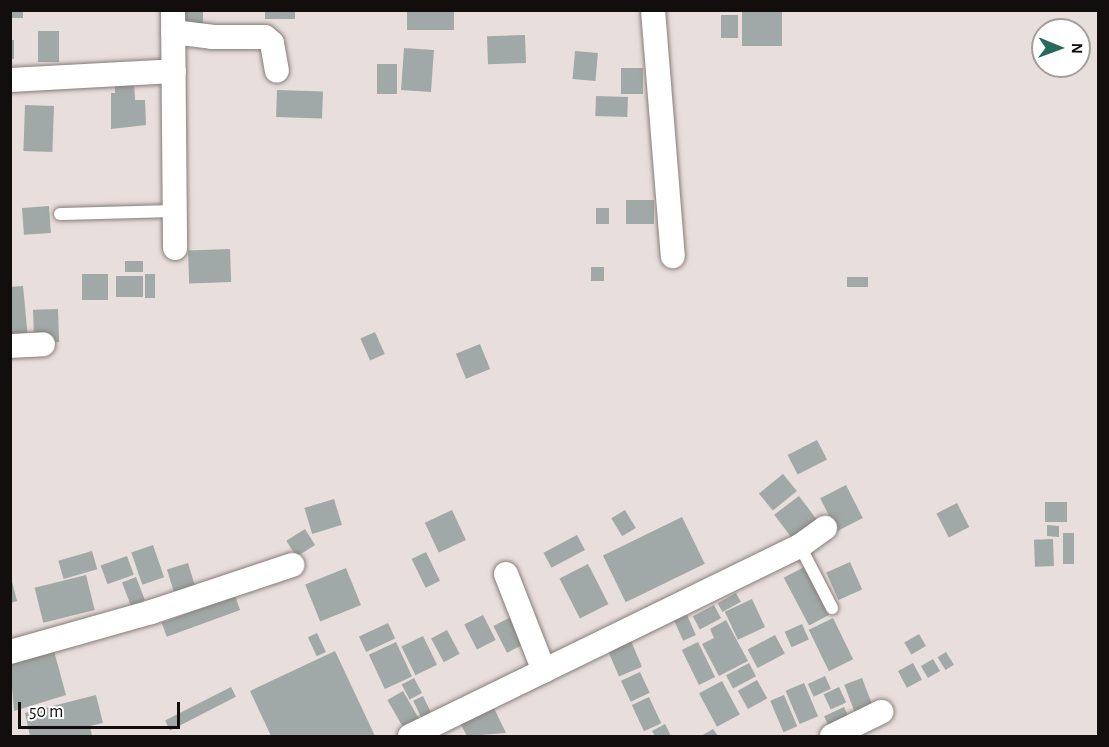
<!DOCTYPE html>
<style>
body{margin:0}
#map{position:relative;width:1109px;height:747px;overflow:hidden;background:#e8dedb;font-family:"Alegreya Sans",sans-serif}
div>[style]{position:absolute}
.building>*{inset:0;background:#a0a9a7;transform-origin:0 0}
.roads{filter:drop-shadow(0 0 2px #857c7a) drop-shadow(0 0 2px #857c7a)}
.lane>*{height:12px;margin:-6px;padding:0 6px;transform-origin:6px;border-radius:6px;background:#fff}
.street>*{height:24px;margin:-12px;padding:0 12px;transform-origin:12px;border-radius:12px;background:#fff}
span{translate:-50% -50%;white-space:nowrap;text-align:center;line-height:1.15;-webkit-text-stroke:4.5px #fff;paint-order:stroke}
.frame{position:absolute;inset:0;border:12px solid #110e0d;pointer-events:none}
.north{position:absolute;left:1031px;top:18px;width:60px;height:60px;box-sizing:border-box;background:#fff;border:2px solid #a09f9e;border-radius:50%;rotate:91deg;font-size:16px;font-weight:700;line-height:24px;text-align:center;color:#110e0d}
.north::after{content:'';display:block;margin:auto;width:21px;height:27px;background:#266a5c;clip-path:polygon(50% 0,100% 100%,50% 72%,0 100%)}
.scale{position:absolute;left:18px;top:702px;width:162px;height:27px;box-sizing:border-box;border:3px solid #110e0d;border-top:0;padding-left:8px;font-size:18px;line-height:21px;white-space:nowrap;color:#110e0d;-webkit-text-stroke:4px #fff;paint-order:stroke}
</style>
<div id="map">
<div class="building">
<i style="left:10px;top:10px;width:13px;height:8px"></i>
<i style="left:176px;top:10px;width:27px;height:15px"></i>
<i style="left:265px;top:10px;width:30px;height:9px"></i>
<i style="left:407px;top:10px;width:47px;height:20px"></i>
<i style="left:742px;top:10px;width:40px;height:36px"></i>
<i style="left:721px;top:15px;width:17px;height:23px"></i>
<i style="left:38px;top:31px;width:21px;height:31px"></i>
<i style="left:525px;top:35px;width:28px;height:38px;rotate:88deg"></i>
<i style="left:10px;top:40px;width:4px;height:19px"></i>
<i style="left:404px;top:48px;width:30px;height:42px;rotate:4deg"></i>
<i style="left:575px;top:51px;width:23px;height:28px;rotate:5deg"></i>
<i style="left:377px;top:64px;width:20px;height:30px"></i>
<i style="left:621px;top:68px;width:22px;height:26px"></i>
<i style="clip-path:polygon(115px 80px,134px 80px,135px 100px,145px 100px,146px 125px,111px 129px,111px 93px,115px 93px)"></i>
<i style="left:277px;top:90px;width:46px;height:27px;rotate:2deg"></i>
<i style="left:596px;top:96px;width:32px;height:20px;rotate:2deg"></i>
<i style="left:25px;top:105px;width:29px;height:46px;rotate:2deg"></i>
<i style="left:626px;top:200px;width:28px;height:24px"></i>
<i style="left:49px;top:206px;width:27px;height:27px;rotate:86deg"></i>
<i style="left:596px;top:208px;width:13px;height:16px"></i>
<i style="left:230px;top:249px;width:33px;height:42px;rotate:88deg"></i>
<i style="left:125px;top:261px;width:18px;height:11px"></i>
<i style="left:591px;top:267px;width:13px;height:14px"></i>
<i style="left:82px;top:274px;width:26px;height:26px"></i>
<i style="left:145px;top:274px;width:10px;height:24px"></i>
<i style="left:116px;top:276px;width:27px;height:21px"></i>
<i style="left:847px;top:277px;width:21px;height:10px"></i>
<i style="clip-path:polygon(23px 286px,28px 339px,10px 340px,10px 287px)"></i>
<i style="left:58px;top:309px;width:33px;height:25px;rotate:88deg"></i>
<i style="left:375px;top:332px;width:24px;height:16px;rotate:66deg"></i>
<i style="left:480px;top:344px;width:27px;height:26px;rotate:68deg"></i>
<i style="left:817px;top:440px;width:22px;height:33px;rotate:63deg"></i>
<i style="left:783px;top:474px;width:22px;height:31px;rotate:51deg"></i>
<i style="left:846px;top:485px;width:37px;height:29px;rotate:63deg"></i>
<i style="left:799px;top:496px;width:34px;height:31px;rotate:53deg"></i>
<i style="left:334px;top:499px;width:27px;height:31px;rotate:73deg"></i>
<i style="left:1045px;top:502px;width:22px;height:20px"></i>
<i style="left:957px;top:503px;width:27px;height:23px;rotate:63deg"></i>
<i style="left:452px;top:510px;width:33px;height:30px;rotate:65deg"></i>
<i style="left:625px;top:510px;width:21px;height:16px;rotate:59deg"></i>
<i style="left:682px;top:517px;width:52px;height:88px;rotate:64deg"></i>
<i style="clip-path:polygon(1047px 525px,1059px 526px,1059px 537px,1047px 536px)"></i>
<i style="left:305px;top:529px;width:19px;height:22px;rotate:58deg"></i>
<i style="left:1074px;top:533px;width:31px;height:11px;rotate:90deg"></i>
<i style="left:577px;top:535px;width:17px;height:38px;rotate:62deg"></i>
<i style="left:1053px;top:539px;width:27px;height:19px;rotate:88deg"></i>
<i style="left:153px;top:545px;width:34px;height:23px;rotate:71deg"></i>
<i style="left:92px;top:551px;width:19px;height:35px;rotate:74deg"></i>
<i style="left:426px;top:552px;width:32px;height:16px;rotate:64deg"></i>
<i style="left:127px;top:556px;width:20px;height:28px;rotate:70deg"></i>
<i style="left:850px;top:562px;width:30px;height:26px;rotate:66deg"></i>
<i style="left:188px;top:563px;width:30px;height:22px;rotate:73deg"></i>
<i style="left:588px;top:564px;width:45px;height:32px;rotate:63deg"></i>
<i style="left:804px;top:567px;width:54px;height:23px;rotate:62deg"></i>
<i style="left:346px;top:568px;width:40px;height:44px;rotate:68deg"></i>
<i style="clip-path:polygon(10px 574px,17px 601px,10px 603px)"></i>
<i style="left:86px;top:575px;width:36px;height:53px;rotate:76deg"></i>
<i style="left:136px;top:577px;width:25px;height:15px;rotate:69deg"></i>
<i style="left:736px;top:593px;width:10px;height:21px;rotate:61deg"></i>
<i style="left:235px;top:596px;width:15px;height:78px;rotate:70deg"></i>
<i style="left:752px;top:599px;width:31px;height:30px;rotate:65deg"></i>
<i style="left:714px;top:605px;width:15px;height:24px;rotate:62deg"></i>
<i style="left:483px;top:615px;width:28px;height:21px;rotate:63deg"></i>
<i style="left:687px;top:615px;width:22px;height:14px;rotate:66deg"></i>
<i style="left:513px;top:616px;width:30px;height:22px;rotate:63deg"></i>
<i style="left:833px;top:618px;width:46px;height:27px;rotate:64deg"></i>
<i style="clip-path:polygon(726px 620px,748px 661px,719px 676px,702px 644px,714px 638px,710px 629px)"></i>
<i style="left:388px;top:623px;width:17px;height:32px;rotate:65deg"></i>
<i style="left:802px;top:624px;width:17px;height:19px;rotate:66deg"></i>
<i style="left:447px;top:630px;width:27px;height:18px;rotate:62deg"></i>
<i style="left:317px;top:633px;width:21px;height:10px;rotate:65deg"></i>
<i style="left:919px;top:634px;width:14px;height:17px;rotate:60deg"></i>
<i style="left:775px;top:635px;width:21px;height:31px;rotate:62deg"></i>
<i style="left:423px;top:636px;width:32px;height:24px;rotate:64deg"></i>
<i style="left:631px;top:641px;width:28px;height:25px;rotate:67deg"></i>
<i style="left:396px;top:642px;width:38px;height:30px;rotate:65deg"></i>
<i style="left:698px;top:642px;width:39px;height:18px;rotate:64deg"></i>
<i style="clip-path:polygon(54px 651px,66px 695px,14px 711px,10px 664px)"></i>
<i style="clip-path:polygon(335px 651px,375px 736px,271px 736px,250px 691px)"></i>
<i style="left:946px;top:652px;width:15px;height:10px;rotate:58deg"></i>
<i style="left:933px;top:659px;width:14px;height:14px;rotate:60deg"></i>
<i style="left:749px;top:663px;width:15px;height:26px;rotate:62deg"></i>
<i style="left:913px;top:663px;width:19px;height:17px;rotate:62deg"></i>
<i style="left:640px;top:672px;width:23px;height:21px;rotate:65deg"></i>
<i style="left:825px;top:676px;width:14px;height:19px;rotate:65deg"></i>
<i style="left:414px;top:678px;width:17px;height:14px;rotate:62deg"></i>
<i style="left:862px;top:678px;width:36px;height:19px;rotate:69deg"></i>
<i style="left:757px;top:680px;width:21px;height:22px;rotate:61deg"></i>
<i style="left:722px;top:681px;width:38px;height:26px;rotate:62deg"></i>
<i style="left:804px;top:683px;width:36px;height:20px;rotate:67deg"></i>
<i style="left:231px;top:687px;width:11px;height:74px;rotate:63deg"></i>
<i style="left:839px;top:687px;width:17px;height:17px;rotate:65deg"></i>
<i style="left:403px;top:691px;width:40px;height:18px;rotate:60deg"></i>
<i style="clip-path:polygon(96px 695px,103px 723px,90px 726px,92px 736px,30px 736px,25px 713px)"></i>
<i style="left:784px;top:695px;width:34px;height:15px;rotate:67deg"></i>
<i style="left:423px;top:696px;width:28px;height:11px;rotate:64deg"></i>
<i style="left:649px;top:697px;width:29px;height:19px;rotate:65deg"></i>
<i style="clip-path:polygon(492px 704px,506px 733px,467px 736px,459px 721px)"></i>
<i style="left:844px;top:707px;width:17px;height:22px;rotate:65deg"></i>
<i style="clip-path:polygon(665px 724px,671px 736px,655px 736px,652px 731px)"></i>
<i style="clip-path:polygon(713px 729px,718px 736px,701px 736px)"></i>
</div>
<div class="roads">
<div class="lane">
<i style="left:60px;top:214px;width:116px;rotate:-1.5deg"></i>
<i style="left:800px;top:546px;width:70px;rotate:62.7deg"></i>
</div>
<div class="street">
<i style="left:173px;top:10px;width:238px;rotate:89.5deg"></i>
<i style="left:653px;top:10px;width:247px;rotate:85.4deg"></i>
<i style="left:173px;top:32px;width:39px;rotate:7deg"></i>
<i style="left:212px;top:37px;width:53px"></i>
<i style="left:265px;top:37px;width:9px;rotate:41deg"></i>
<i style="left:272px;top:43px;width:28px;rotate:80deg"></i>
<i style="left:10px;top:80px;width:164px;rotate:-3.1deg"></i>
<i style="left:10px;top:346px;width:33px;rotate:-3deg"></i>
<i style="left:506px;top:574px;width:104px;rotate:68.6deg"></i>
<i style="left:10px;top:652px;width:147px;rotate:-15.8deg"></i>
<i style="left:151px;top:612px;width:149px;rotate:-18.4deg"></i>
<i style="left:410px;top:736px;width:434px;rotate:-26deg"></i>
<i style="left:800px;top:546px;width:31px;rotate:-36deg"></i>
<i style="left:832px;top:736px;width:55px;rotate:-26.1deg"></i>
</div>
</div>
<div class="frame"></div>
<div class="north">N</div>
<div class="scale">50 m</div>
</div>
